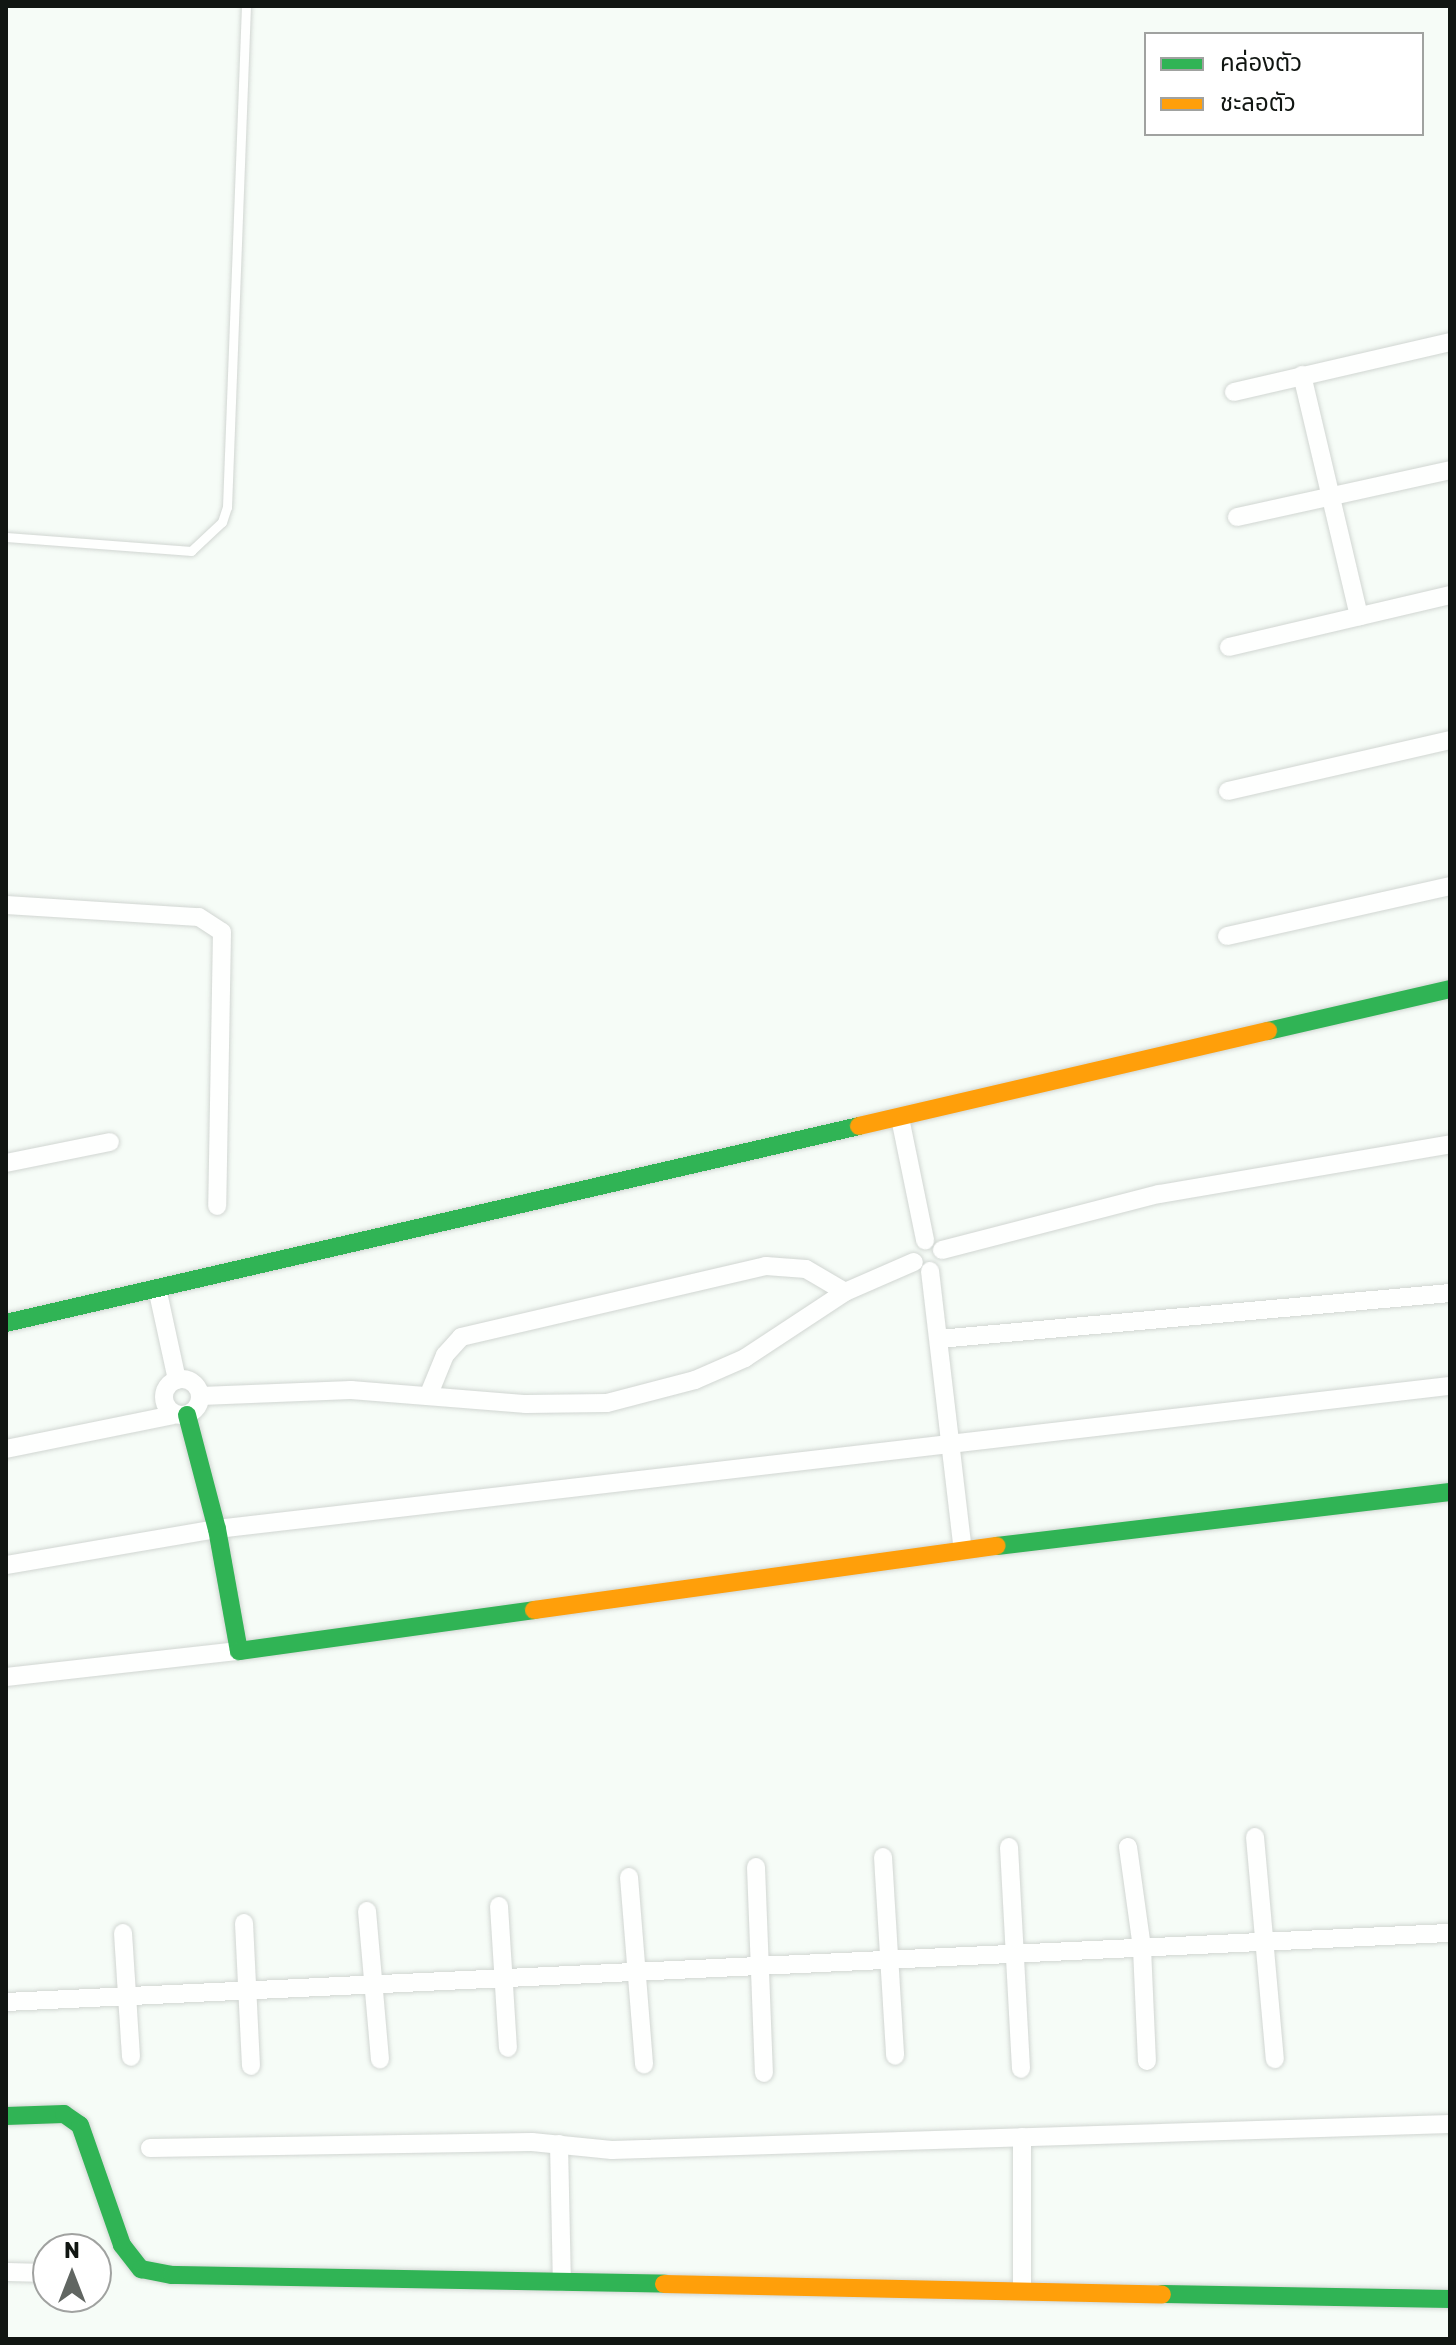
<!DOCTYPE html>
<meta charset="utf-8">
<style>
body{margin:0}
#map{position:relative;width:1456px;height:2345px;overflow:hidden;background:#f6fcf7;font-family:Rubik,"Noto Sans Thai",sans-serif}
div>[style]{position:absolute}
.roads{filter:drop-shadow(0 0 2px #d1d6d2) drop-shadow(0 0 2px #d1d6d2)}
.lane>*{height:9px;margin:-4.5px;padding:0 4.5px;transform-origin:4.5px;border-radius:4.5px;background:#fefffe}
.street>*{height:18px;margin:-9px;padding:0 9px;transform-origin:9px;border-radius:9px;background:#fefffe}
.street>.ring{margin:-9px;padding:0;box-sizing:content-box;background:none;border:18px solid #fefffe;border-radius:50%}
.fast>*{height:18px;margin:-9px;padding:0 9px;transform-origin:9px;border-radius:9px;background:#30b455}
.slow>*{height:18px;margin:-9px;padding:0 9px;transform-origin:9px;border-radius:9px;background:#ff9f0a}
span{translate:-50% -50%;white-space:nowrap;text-align:center;line-height:1.15;-webkit-text-stroke:8px #fff;paint-order:stroke}
.frame{position:absolute;inset:0;border:8px solid #111612;pointer-events:none}
.legend{position:absolute;left:1144px;top:32px;width:280px;height:104px;box-sizing:border-box;background:#fff;border:2px solid #a0a2a0;margin:0;padding:10px 14px;list-style:none;font-size:24px;color:#111612}
.legend li{display:flex;align-items:center;gap:16px;height:40px}
.legend b{width:40px;border:2px solid #a0a2a0}
.north{position:absolute;left:32px;top:2233px;width:80px;height:80px;box-sizing:border-box;background:#fff;border:2px solid #a0a2a0;border-radius:50%;rotate:0deg;font-size:22px;font-weight:700;line-height:32px;text-align:center;color:#111612}
.north::after{content:'';display:block;margin:auto;width:28px;height:36px;background:#616662;clip-path:polygon(50% 0,100% 100%,50% 72%,0 100%)}
</style>
<div id="map">
<div class="roads">
<div class="lane">
<i style="left:6px;top:537px;width:186px;rotate:4.3deg"></i>
<i style="left:191px;top:551px;width:42px;rotate:-43.1deg"></i>
<i style="left:222px;top:522px;width:16px;rotate:-72deg"></i>
<i style="left:227px;top:507px;width:501px;rotate:-87.83deg"></i>
</div>
<div class="street">
<i style="left:1302px;top:375px;width:248px;rotate:76.7deg"></i>
<i style="left:1234px;top:392px;width:222px;rotate:-13deg"></i>
<i style="left:1237px;top:517px;width:218px;rotate:-12.4deg"></i>
<i style="left:1229px;top:647px;width:227px;rotate:-13.2deg"></i>
<i style="left:1228px;top:791px;width:228px;rotate:-12.9deg"></i>
<i style="left:6px;top:905px;width:193px;rotate:3.6deg"></i>
<i style="left:199px;top:917px;width:27px;rotate:33deg"></i>
<i style="left:222px;top:932px;width:274px;rotate:91deg"></i>
<i style="left:1227px;top:936px;width:229px;rotate:-12.6deg"></i>
<i style="left:900px;top:1118px;width:125px;rotate:78.4deg"></i>
<i style="left:6px;top:1163px;width:106px;rotate:-11.4deg"></i>
<i style="left:942px;top:1250px;width:224px;rotate:-14.5deg"></i>
<i style="left:1159px;top:1194px;width:295px;rotate:-9.7deg"></i>
<i style="left:930px;top:1271px;width:281px;rotate:83.3deg"></i>
<i style="left:157px;top:1288px;width:94px;rotate:77.7deg"></i>
<i style="left:939px;top:1339px;width:513px;rotate:-5.14deg"></i>
<i class="ring" style="left:164px;top:1379px;width:18px;height:18px"></i>
<i style="left:429px;top:1394px;width:42px;rotate:-67.7deg"></i>
<i style="left:445px;top:1355px;width:24px;rotate:-48deg"></i>
<i style="left:461px;top:1337px;width:313px;rotate:-13.1deg"></i>
<i style="left:766px;top:1266px;width:40px;rotate:4.3deg"></i>
<i style="left:806px;top:1269px;width:45px;rotate:30.5deg"></i>
<i style="left:201px;top:1396px;width:150px;rotate:-2.3deg"></i>
<i style="left:351px;top:1390px;width:176px;rotate:4.6deg"></i>
<i style="left:526px;top:1404px;width:81px;rotate:-0.7deg"></i>
<i style="left:607px;top:1403px;width:91px;rotate:-14.6deg"></i>
<i style="left:695px;top:1380px;width:55px;rotate:-23.7deg"></i>
<i style="left:745px;top:1358px;width:120px;rotate:-33.4deg"></i>
<i style="left:845px;top:1292px;width:75px;rotate:-23.5deg"></i>
<i style="left:6px;top:1449px;width:170px;rotate:-11.5deg"></i>
<i style="left:6px;top:1565px;width:214px;rotate:-9.7deg"></i>
<i style="left:217px;top:1529px;width:1241px;rotate:-6.62deg"></i>
<i style="left:6px;top:1677px;width:234px;rotate:-6.4deg"></i>
<i style="left:1255px;top:1837px;width:223px;rotate:84.9deg"></i>
<i style="left:1009px;top:1847px;width:222px;rotate:86.9deg"></i>
<i style="left:1128px;top:1847px;width:102px;rotate:82.1deg"></i>
<i style="left:1142px;top:1948px;width:113px;rotate:87.5deg"></i>
<i style="left:883px;top:1857px;width:199px;rotate:86.5deg"></i>
<i style="left:756px;top:1867px;width:206px;rotate:87.8deg"></i>
<i style="left:629px;top:1877px;width:188px;rotate:85.4deg"></i>
<i style="left:499px;top:1906px;width:142px;rotate:86.4deg"></i>
<i style="left:367px;top:1911px;width:149px;rotate:85deg"></i>
<i style="left:244px;top:1923px;width:143px;rotate:87.2deg"></i>
<i style="left:123px;top:1933px;width:124px;rotate:86.3deg"></i>
<i style="left:6px;top:2002px;width:1446px;rotate:-2.74deg"></i>
<i style="left:559px;top:2144px;width:138px;rotate:88.8deg"></i>
<i style="left:150px;top:2148px;width:382px;rotate:-0.9deg"></i>
<i style="left:532px;top:2142px;width:80px;rotate:5.7deg"></i>
<i style="left:612px;top:2150px;width:838px;rotate:-1.78deg"></i>
<i style="left:6px;top:2272px;width:42px;rotate:1.4deg"></i>
<i style="left:1022px;top:2291px;width:154px;rotate:-90deg"></i>
</div>
<div class="fast">
<i style="left:1268px;top:1031px;width:187px;rotate:-13deg"></i>
<i style="left:6px;top:1323px;width:875px;rotate:-13deg"></i>
<i style="left:187px;top:1415px;width:118px;rotate:75.3deg"></i>
<i style="left:217px;top:1529px;width:124px;rotate:79.8deg"></i>
<i style="left:239px;top:1651px;width:298px;rotate:-7.9deg"></i>
<i style="left:997px;top:1546px;width:456px;rotate:-6.8deg"></i>
<i style="left:6px;top:2116px;width:58px;rotate:-2deg"></i>
<i style="left:64px;top:2114px;width:19px;rotate:35deg"></i>
<i style="left:80px;top:2125px;width:127px;rotate:70.7deg"></i>
<i style="left:122px;top:2245px;width:31px;rotate:52deg"></i>
<i style="left:141px;top:2269px;width:32px;rotate:11deg"></i>
<i style="left:172px;top:2275px;width:492px;rotate:1deg"></i>
<i style="left:1162px;top:2294px;width:288px;rotate:1deg"></i>
</div>
<div class="slow">
<i style="left:859px;top:1126px;width:420px;rotate:-13.1deg"></i>
<i style="left:534px;top:1610px;width:467px;rotate:-7.9deg"></i>
<i style="left:664px;top:2284px;width:498px;rotate:1.2deg"></i>
</div>
</div>
<div class="frame"></div>
<ul class="legend">
<li><b style="height:10px;background:#30b455"></b>คล่องตัว</li>
<li><b style="height:10px;background:#ff9f0a"></b>ชะลอตัว</li>
</ul>
<div class="north">N</div>
</div>
